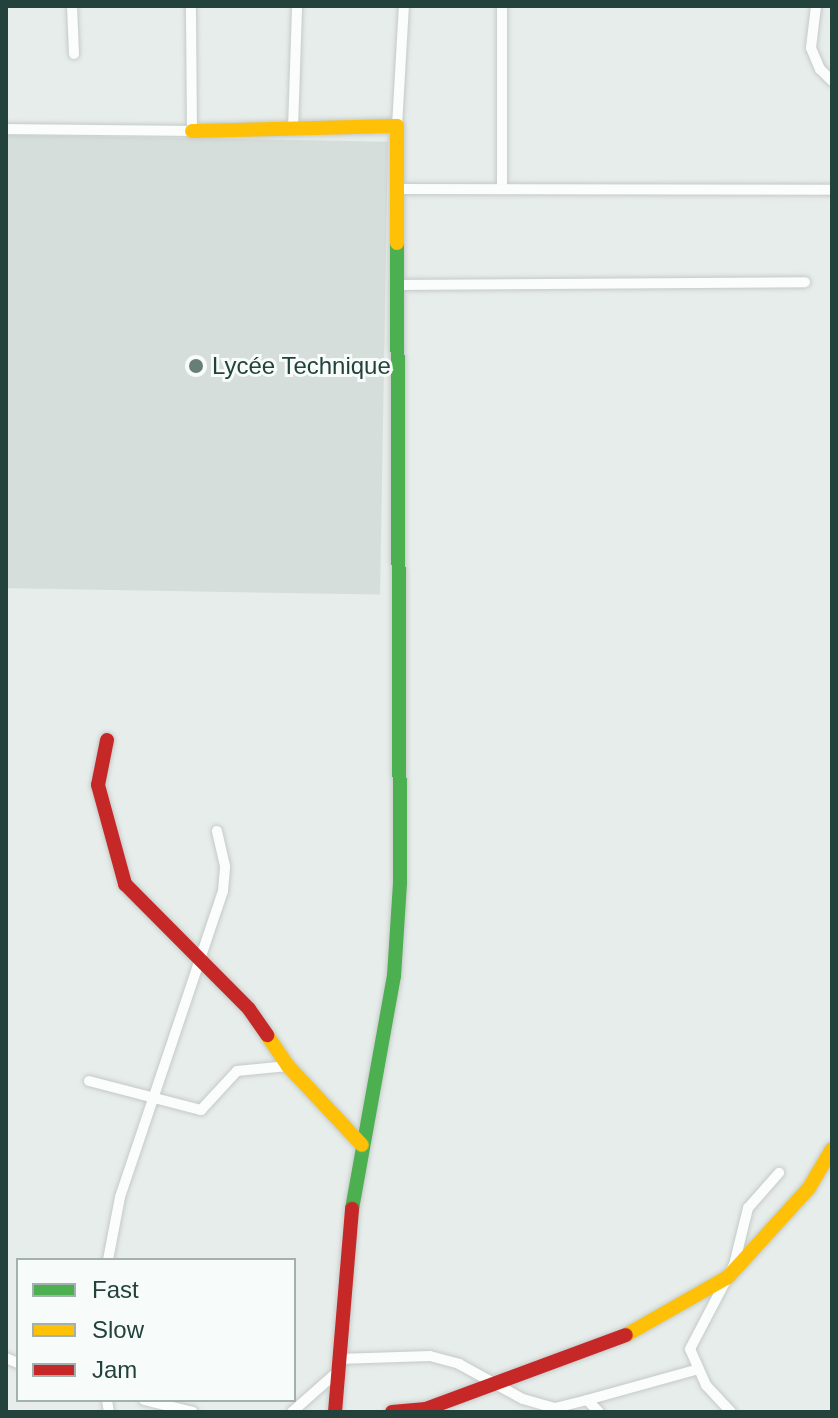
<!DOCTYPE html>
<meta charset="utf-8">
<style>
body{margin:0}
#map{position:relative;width:838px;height:1418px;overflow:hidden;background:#e7edea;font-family:Helvetica,sans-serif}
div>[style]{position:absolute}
.built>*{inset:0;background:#d5deda;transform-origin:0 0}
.roads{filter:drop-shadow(0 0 2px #c4cac8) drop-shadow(0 0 2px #c4cac8)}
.street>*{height:10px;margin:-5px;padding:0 5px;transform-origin:5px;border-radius:5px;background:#fbfcfc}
.fast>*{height:14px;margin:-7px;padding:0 7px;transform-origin:7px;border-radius:7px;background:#4caf50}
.slow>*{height:14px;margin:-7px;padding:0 7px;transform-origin:7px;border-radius:7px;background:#ffc107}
.jam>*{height:14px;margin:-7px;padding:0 7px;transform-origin:7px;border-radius:7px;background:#c62828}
.dots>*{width:22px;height:22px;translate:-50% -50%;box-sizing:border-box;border:4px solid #f7fbf9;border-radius:50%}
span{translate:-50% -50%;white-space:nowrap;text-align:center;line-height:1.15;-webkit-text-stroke:6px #f7fbf9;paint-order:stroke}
.poi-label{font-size:24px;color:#23423b}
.left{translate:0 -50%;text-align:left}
.frame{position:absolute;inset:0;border:8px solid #23423b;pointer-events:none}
.legend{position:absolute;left:16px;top:1258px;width:280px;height:144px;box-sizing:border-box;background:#f7fbf9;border:2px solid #a2b1ad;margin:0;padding:10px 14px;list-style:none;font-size:24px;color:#23423b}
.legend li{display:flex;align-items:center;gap:16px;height:40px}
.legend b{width:40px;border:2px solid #a2b1ad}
</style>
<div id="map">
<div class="built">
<i style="left:6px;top:135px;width:382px;height:453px;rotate:1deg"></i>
</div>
<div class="roads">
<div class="street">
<i style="left:72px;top:6px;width:48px;rotate:87.6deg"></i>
<i style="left:502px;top:6px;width:179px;rotate:90deg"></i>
<i style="left:816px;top:6px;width:42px;rotate:96.8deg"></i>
<i style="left:811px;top:48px;width:23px;rotate:67deg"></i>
<i style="left:820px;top:69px;width:17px;rotate:45deg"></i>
<i style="left:397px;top:126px;width:120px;rotate:-86.7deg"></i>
<i style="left:6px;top:129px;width:186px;rotate:0.6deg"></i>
<i style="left:192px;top:131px;width:125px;rotate:-90.5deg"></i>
<i style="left:293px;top:129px;width:123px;rotate:-88.1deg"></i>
<i style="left:398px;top:189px;width:434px;rotate:0.1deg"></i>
<i style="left:400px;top:285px;width:405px;rotate:-0.4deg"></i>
<i style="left:89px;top:1081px;width:116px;rotate:14.5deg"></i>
<i style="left:201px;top:1110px;width:53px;rotate:-47.3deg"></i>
<i style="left:237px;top:1071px;width:51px;rotate:-5.6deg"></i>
<i style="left:108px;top:1260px;width:64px;rotate:-79.2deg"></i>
<i style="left:120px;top:1197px;width:323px;rotate:-71.4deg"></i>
<i style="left:223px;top:891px;width:25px;rotate:-85deg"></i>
<i style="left:225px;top:866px;width:36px;rotate:-103deg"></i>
<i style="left:6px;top:1358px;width:13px;rotate:23deg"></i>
<i style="left:338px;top:1359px;width:92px;rotate:-1.9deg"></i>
<i style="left:430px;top:1356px;width:30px;rotate:15deg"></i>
<i style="left:459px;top:1364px;width:73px;rotate:28.7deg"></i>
<i style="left:523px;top:1399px;width:33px;rotate:16deg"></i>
<i style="left:555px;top:1408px;width:33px;rotate:-14deg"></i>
<i style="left:587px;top:1400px;width:17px;rotate:45deg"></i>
<i style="left:107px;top:1400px;width:12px;rotate:81deg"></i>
<i style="left:144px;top:1400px;width:50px;rotate:13.8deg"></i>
<i style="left:587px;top:1400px;width:116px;rotate:-15.5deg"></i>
<i style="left:292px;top:1412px;width:60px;rotate:-41.6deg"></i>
<i style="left:731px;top:1412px;width:37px;rotate:-133deg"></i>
<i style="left:706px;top:1385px;width:39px;rotate:-114deg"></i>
<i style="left:690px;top:1349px;width:95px;rotate:-62.4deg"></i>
<i style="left:734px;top:1265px;width:59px;rotate:-76.2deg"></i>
<i style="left:748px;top:1208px;width:47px;rotate:-48.5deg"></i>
</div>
<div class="fast">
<i style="left:352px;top:1209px;width:237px;rotate:-79.8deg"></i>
<i style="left:394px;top:976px;width:94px;rotate:-86.3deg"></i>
<i style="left:400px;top:882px;width:639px;rotate:-90.27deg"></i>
</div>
<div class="slow">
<i style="left:192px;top:131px;width:205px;rotate:-1.4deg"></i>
<i style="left:397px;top:126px;width:117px;rotate:90deg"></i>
<i style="left:267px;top:1035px;width:37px;rotate:56deg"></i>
<i style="left:288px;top:1066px;width:108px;rotate:46.9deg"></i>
<i style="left:626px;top:1335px;width:117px;rotate:-29.6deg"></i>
<i style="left:728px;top:1277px;width:120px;rotate:-47.7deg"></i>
<i style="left:809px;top:1188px;width:45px;rotate:-59.5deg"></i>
</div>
<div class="jam">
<i style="left:107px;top:740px;width:46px;rotate:101.3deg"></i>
<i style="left:98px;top:785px;width:103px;rotate:74.7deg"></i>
<i style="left:125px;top:884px;width:176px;rotate:45.2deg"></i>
<i style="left:249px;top:1009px;width:32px;rotate:55deg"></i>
<i style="left:335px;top:1412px;width:204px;rotate:-85.2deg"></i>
<i style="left:392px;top:1412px;width:34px;rotate:-5deg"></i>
<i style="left:426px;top:1409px;width:213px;rotate:-20.3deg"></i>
</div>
</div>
<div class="dots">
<i style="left:196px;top:366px;background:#687e78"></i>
</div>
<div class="poi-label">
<span class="left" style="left:212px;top:366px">Lycée Technique</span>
</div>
<div class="frame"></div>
<ul class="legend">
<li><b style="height:10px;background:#4caf50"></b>Fast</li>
<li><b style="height:10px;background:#ffc107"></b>Slow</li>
<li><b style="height:10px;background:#c62828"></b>Jam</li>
</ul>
</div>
